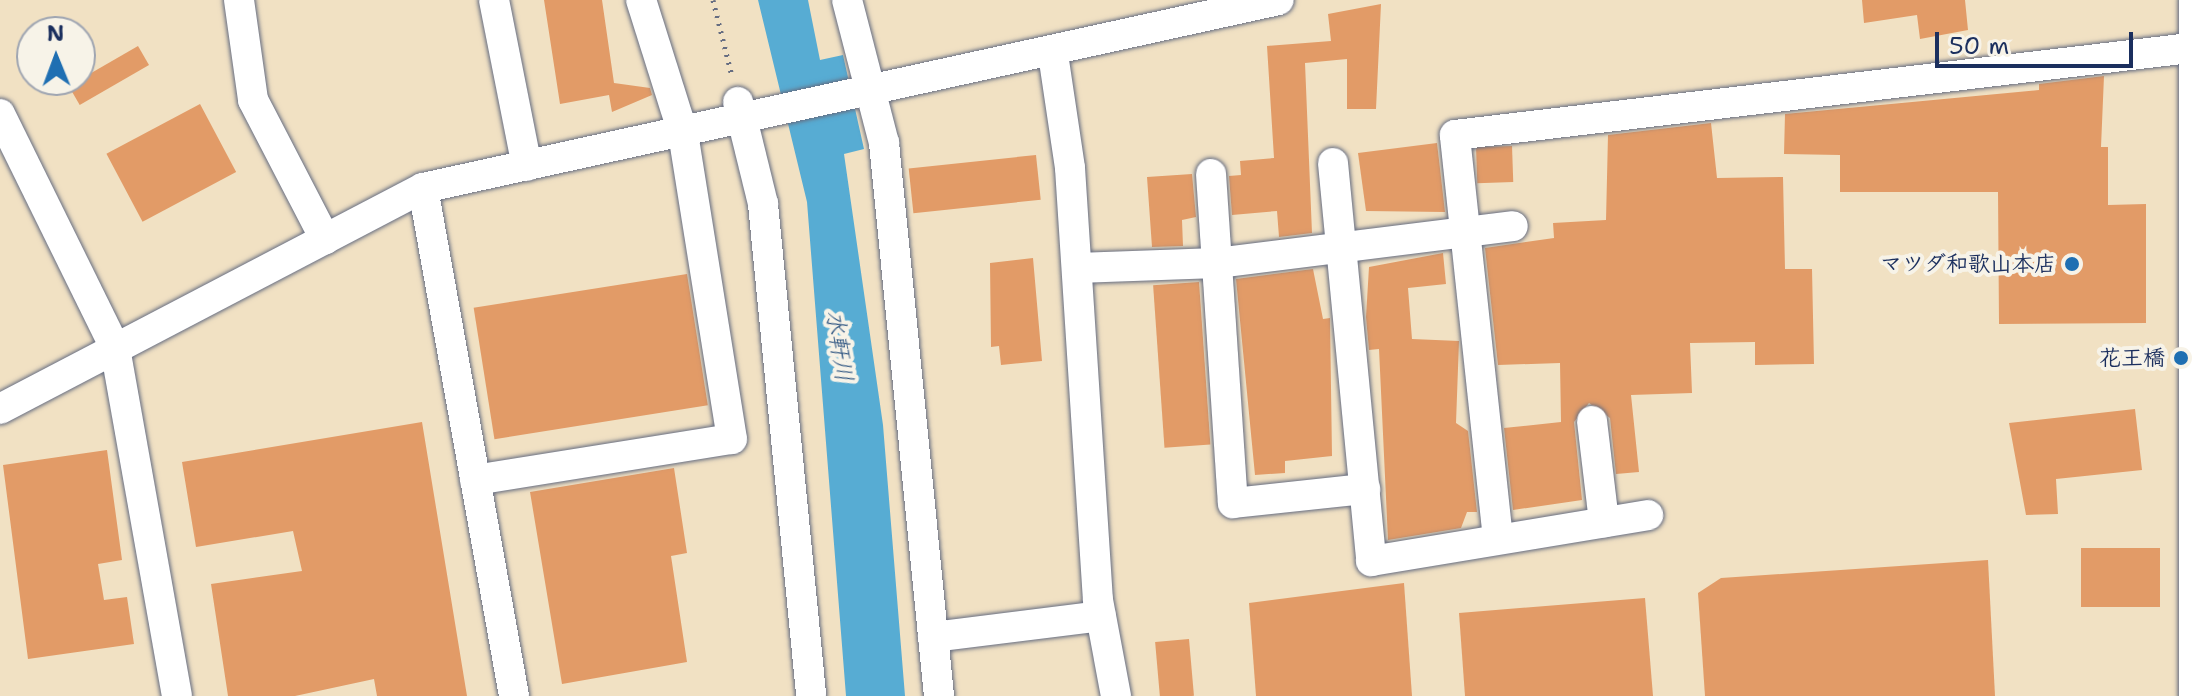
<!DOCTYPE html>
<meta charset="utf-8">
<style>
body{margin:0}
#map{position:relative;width:2211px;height:696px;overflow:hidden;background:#f1e1c3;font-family:"Shantell Sans","Klee One",sans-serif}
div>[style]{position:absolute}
.water>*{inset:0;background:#57acd3}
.building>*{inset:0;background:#e29b67;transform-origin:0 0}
.path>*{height:5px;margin-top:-2.5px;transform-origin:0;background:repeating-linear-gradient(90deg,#666d81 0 2px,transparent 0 8px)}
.roads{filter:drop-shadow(0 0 2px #666d81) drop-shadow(0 0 2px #666d81)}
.minor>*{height:30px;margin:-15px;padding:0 15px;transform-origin:15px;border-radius:15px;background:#fff}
.major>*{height:38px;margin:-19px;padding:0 19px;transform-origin:19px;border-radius:19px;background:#fff}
.dots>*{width:22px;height:22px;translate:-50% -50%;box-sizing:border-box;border:4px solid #f7f3e8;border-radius:50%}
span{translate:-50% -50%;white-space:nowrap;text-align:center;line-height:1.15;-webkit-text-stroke:8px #f7f3e8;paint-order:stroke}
.poi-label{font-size:22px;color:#1b2f5e;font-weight:700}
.right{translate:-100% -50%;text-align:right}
.water-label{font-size:24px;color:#2d5481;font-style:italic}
.north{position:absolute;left:16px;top:16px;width:80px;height:80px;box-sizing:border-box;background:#f7f3e8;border:2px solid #9fa5b1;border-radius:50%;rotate:359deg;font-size:22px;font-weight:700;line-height:32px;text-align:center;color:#1b2f5e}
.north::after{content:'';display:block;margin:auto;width:28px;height:36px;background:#1f6fb2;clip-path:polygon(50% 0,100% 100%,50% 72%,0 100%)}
.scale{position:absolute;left:1935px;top:32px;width:198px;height:36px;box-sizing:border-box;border:4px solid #1b2f5e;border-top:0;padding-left:10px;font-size:24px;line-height:28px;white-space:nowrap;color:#1b2f5e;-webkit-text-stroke:6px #f7f3e8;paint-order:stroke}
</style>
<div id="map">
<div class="water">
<i style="clip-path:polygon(758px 0,808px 0,820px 60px,843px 55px,864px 149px,844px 154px,883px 425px,905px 696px,846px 696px,807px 202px)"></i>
</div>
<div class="building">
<i style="clip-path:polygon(544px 0,602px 0,614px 83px,650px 88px,652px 95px,612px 112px,609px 95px,560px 104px)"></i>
<i style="clip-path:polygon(1862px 0,1965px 0,1968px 30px,1920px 39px,1917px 15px,1864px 23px)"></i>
<i style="clip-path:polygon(1381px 4px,1376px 109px,1347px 109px,1347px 59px,1305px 63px,1312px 233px,1279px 237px,1277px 211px,1232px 215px,1229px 176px,1241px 175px,1240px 161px,1274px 158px,1267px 46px,1331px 41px,1328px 14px)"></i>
<i style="left:138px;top:46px;width:22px;height:80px;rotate:60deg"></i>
<i style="clip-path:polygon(2104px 76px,2101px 147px,2108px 147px,2108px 205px,2146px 204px,2146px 323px,1999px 324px,1998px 192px,1840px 192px,1840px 155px,1784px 154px,1785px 114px,2039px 90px,2039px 84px)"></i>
<i style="left:200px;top:104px;width:77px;height:106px;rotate:62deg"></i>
<i style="clip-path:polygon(1711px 123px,1717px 178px,1783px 177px,1785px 269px,1812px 269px,1814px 364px,1755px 365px,1755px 342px,1690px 343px,1692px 393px,1631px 395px,1639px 472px,1616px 474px,1610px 418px,1589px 403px,1574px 422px,1582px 500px,1513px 510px,1504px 428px,1561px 422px,1560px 363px,1498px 365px,1485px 248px,1554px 238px,1553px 223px,1606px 220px,1608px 135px)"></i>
<i style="clip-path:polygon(1437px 143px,1445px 212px,1366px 211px,1358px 153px)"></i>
<i style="left:1512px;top:146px;width:36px;height:36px;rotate:88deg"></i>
<i style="left:1036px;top:155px;width:45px;height:128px;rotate:84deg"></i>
<i style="clip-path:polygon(1192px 174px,1196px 217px,1182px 220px,1183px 246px,1152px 247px,1147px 177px)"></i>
<i style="clip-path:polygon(1443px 253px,1446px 284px,1408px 288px,1412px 339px,1459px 341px,1456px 423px,1468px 431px,1477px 512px,1467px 512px,1461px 528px,1388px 540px,1379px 349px,1369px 350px,1366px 317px,1369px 267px)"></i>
<i style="clip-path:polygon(1033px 258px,1042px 361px,1001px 365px,999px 346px,991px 347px,990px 263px)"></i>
<i style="clip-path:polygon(1313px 269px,1323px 319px,1330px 318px,1332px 456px,1285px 461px,1285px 473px,1255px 475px,1236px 279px)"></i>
<i style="left:687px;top:274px;width:133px;height:216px;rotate:81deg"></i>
<i style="left:1199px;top:282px;width:163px;height:46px;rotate:86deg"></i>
<i style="clip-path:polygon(2135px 409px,2142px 470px,2056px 479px,2058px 514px,2026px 515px,2009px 423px)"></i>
<i style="clip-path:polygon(422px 422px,467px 696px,377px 696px,374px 679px,295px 696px,228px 696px,211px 584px,302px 571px,293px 531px,196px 547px,182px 462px)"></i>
<i style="clip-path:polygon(107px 450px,122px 560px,98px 564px,104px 600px,127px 597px,134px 644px,28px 659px,3px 465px)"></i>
<i style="clip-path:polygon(674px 468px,687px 553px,671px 556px,687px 662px,562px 684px,530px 492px)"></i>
<i style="left:2081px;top:548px;width:79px;height:59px"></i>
<i style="clip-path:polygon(1988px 560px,1995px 696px,1705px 696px,1698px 593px,1721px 578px)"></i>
<i style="clip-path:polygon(1404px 583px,1412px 696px,1256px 696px,1249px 603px)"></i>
<i style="clip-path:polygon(1645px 598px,1653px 696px,1465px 696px,1459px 613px)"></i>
<i style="left:1189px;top:639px;width:57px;height:34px;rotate:85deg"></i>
</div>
<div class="path">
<i style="left:713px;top:0;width:78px;rotate:76deg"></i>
</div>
<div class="roads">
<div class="minor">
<i style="left:239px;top:0;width:101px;rotate:82deg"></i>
<i style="left:253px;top:100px;width:157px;rotate:62.6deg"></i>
<i style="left:494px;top:0;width:169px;rotate:78.8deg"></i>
<i style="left:847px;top:0;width:148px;rotate:75.5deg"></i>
<i style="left:884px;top:143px;width:556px;rotate:84.32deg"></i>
<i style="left:1053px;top:54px;width:115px;rotate:81.5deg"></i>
<i style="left:1070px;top:168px;width:433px;rotate:86.3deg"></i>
<i style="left:1098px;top:600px;width:98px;rotate:79.4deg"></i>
<i style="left:738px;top:102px;width:105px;rotate:76.2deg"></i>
<i style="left:763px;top:204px;width:494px;rotate:84.4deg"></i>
<i style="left:0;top:114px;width:261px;rotate:63.8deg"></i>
<i style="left:115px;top:348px;width:353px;rotate:79.9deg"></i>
<i style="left:1333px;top:163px;width:400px;rotate:84.5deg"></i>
<i style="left:1371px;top:561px;width:281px;rotate:-9.4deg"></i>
<i style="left:1211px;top:174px;width:330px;rotate:86.2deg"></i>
<i style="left:1233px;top:503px;width:133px;rotate:-6.1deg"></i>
<i style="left:423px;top:188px;width:516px;rotate:79.84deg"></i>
<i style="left:1077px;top:268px;width:140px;rotate:-2deg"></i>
<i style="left:1217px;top:263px;width:298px;rotate:-7.1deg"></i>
<i style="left:0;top:409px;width:477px;rotate:-27.6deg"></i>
<i style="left:423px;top:188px;width:876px;rotate:-12.39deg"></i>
<i style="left:1592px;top:421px;width:102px;rotate:83.2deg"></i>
<i style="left:475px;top:480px;width:260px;rotate:-9.1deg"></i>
<i style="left:732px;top:439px;width:310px;rotate:-99.1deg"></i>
<i style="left:683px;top:133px;width:139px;rotate:-107.5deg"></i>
<i style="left:1498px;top:539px;width:406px;rotate:-96.1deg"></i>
<i style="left:1455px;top:135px;width:748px;rotate:-6.75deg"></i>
<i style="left:933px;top:637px;width:169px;rotate:-7.1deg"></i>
</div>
<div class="major">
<i style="left:2198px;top:0;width:696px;rotate:90deg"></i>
</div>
</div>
<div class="dots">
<i style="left:2072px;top:264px;background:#1f6fb2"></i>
<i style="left:2181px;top:358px;background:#1f6fb2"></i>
</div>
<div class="poi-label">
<span class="right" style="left:2056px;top:264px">マツダ和歌山本店</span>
<span class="right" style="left:2165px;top:358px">花王橋</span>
</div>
<div class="water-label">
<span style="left:839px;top:346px;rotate:82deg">水軒川</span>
</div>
<div class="north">N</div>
<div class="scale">50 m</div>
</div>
